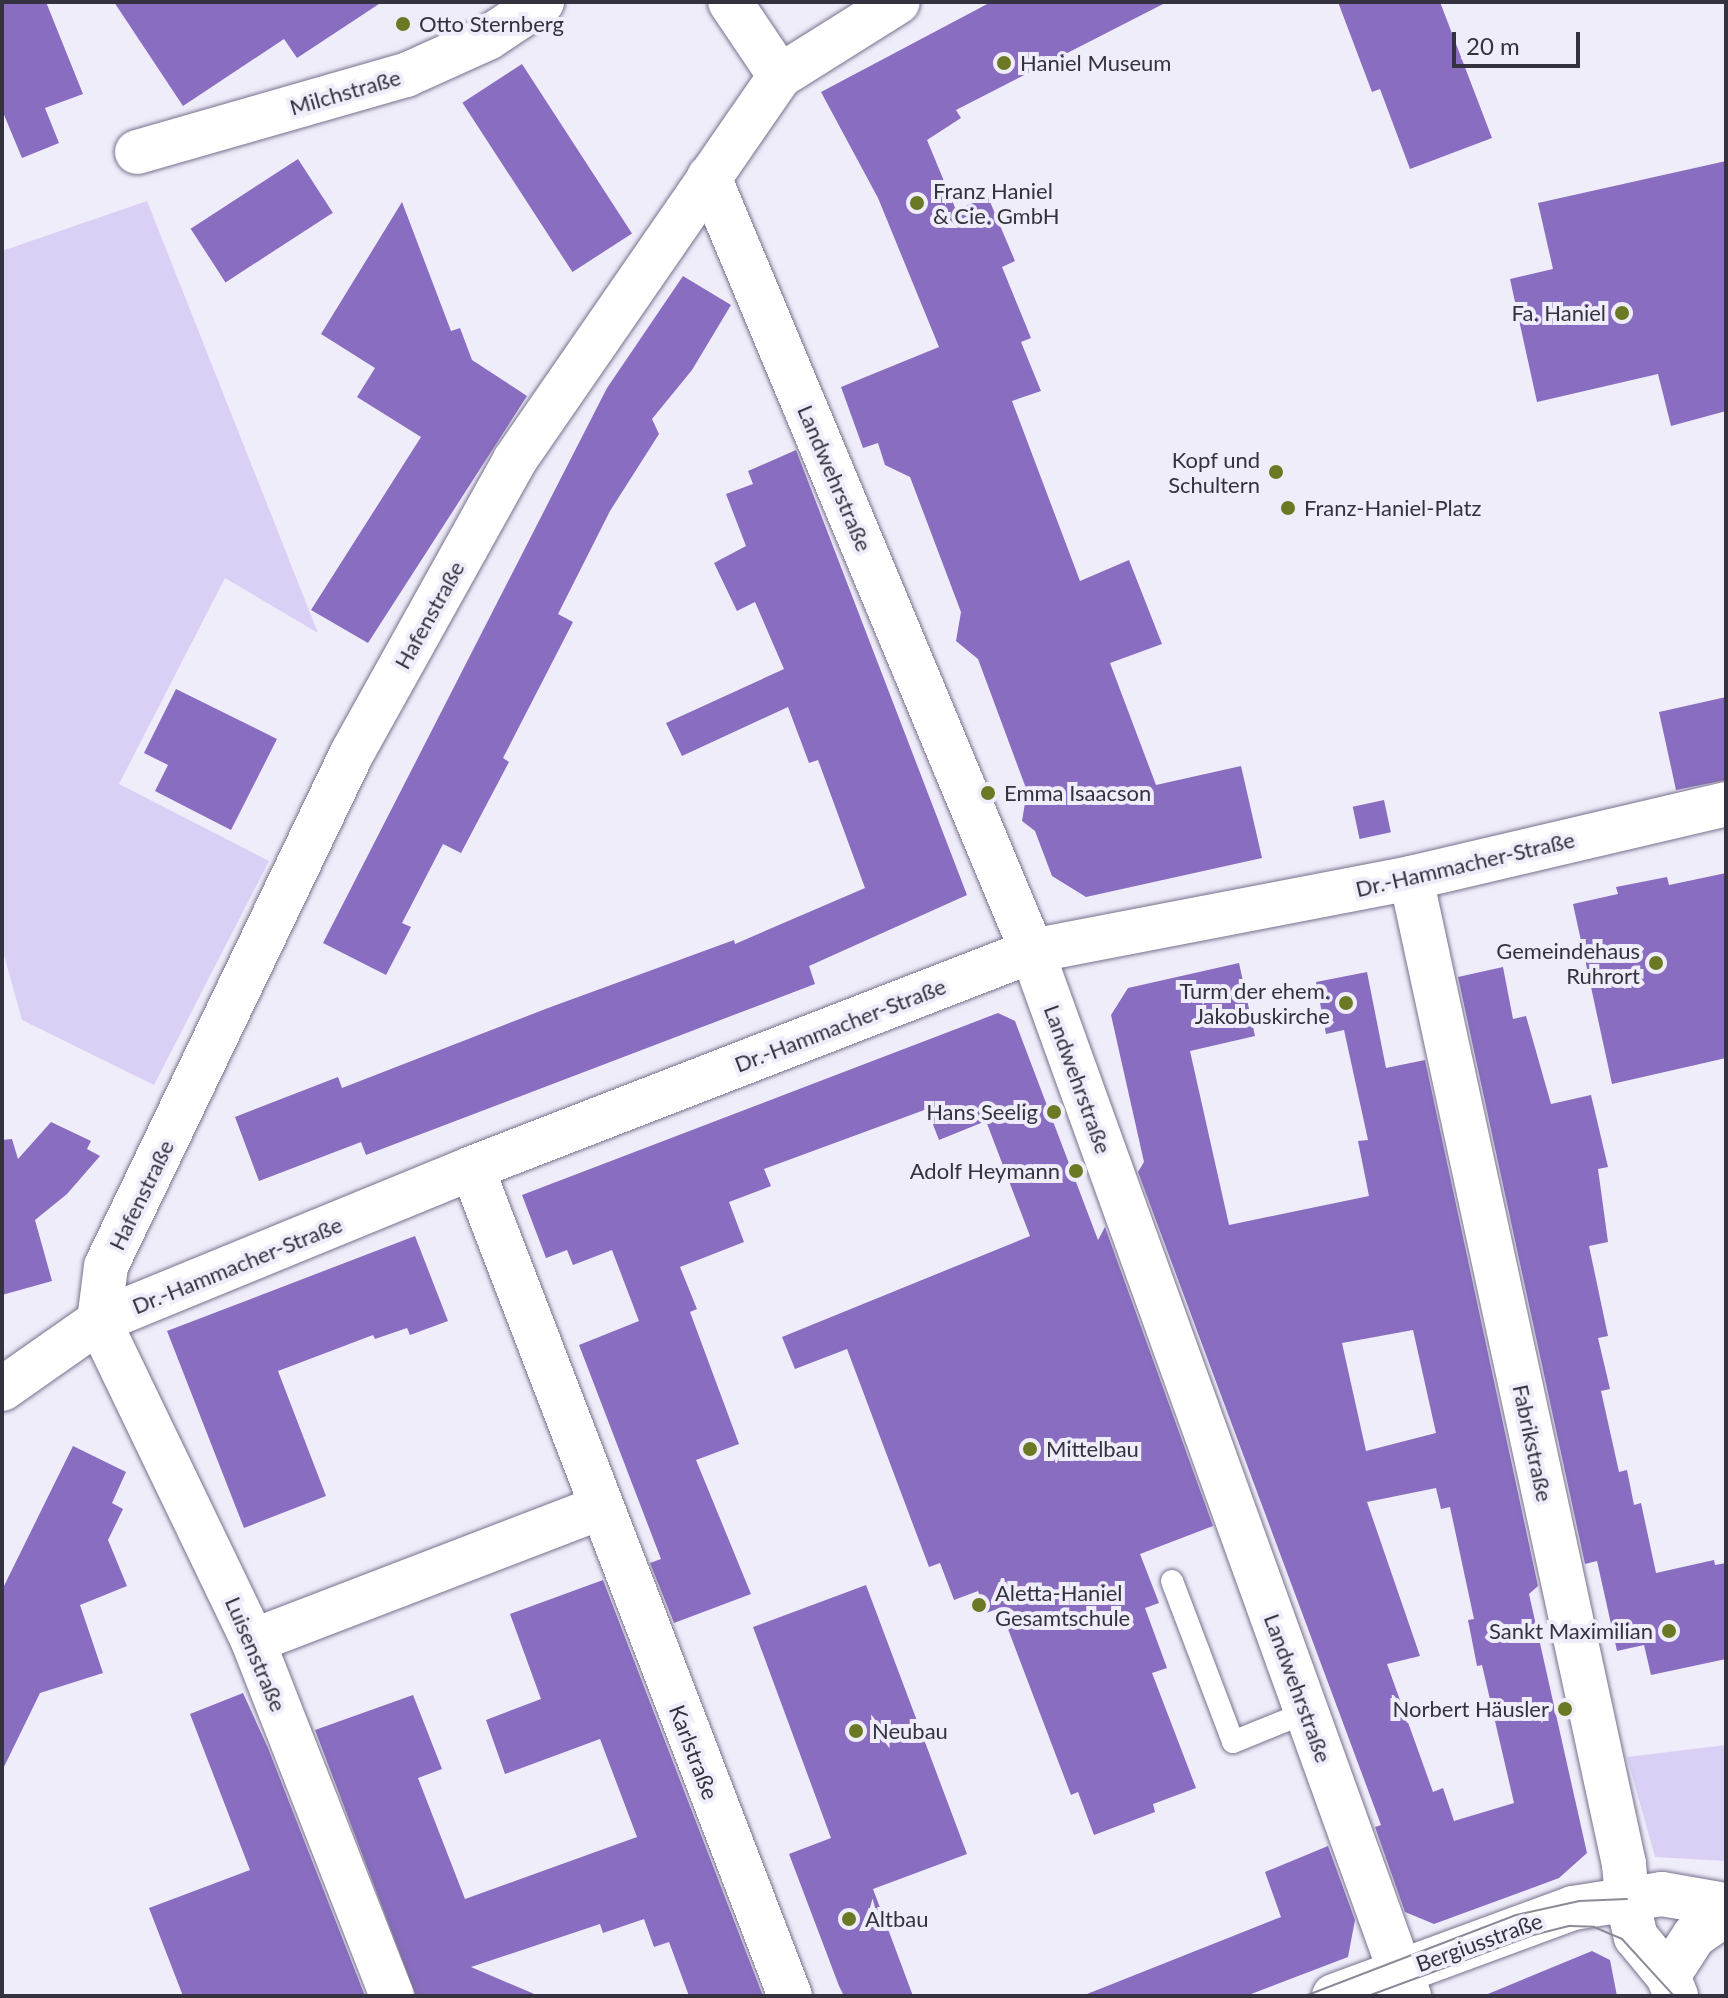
<!DOCTYPE html>
<meta charset="utf-8">
<style>
body{margin:0}
#map{position:relative;width:1728px;height:1998px;overflow:hidden;background:#f0edfa;font-family:Lato,sans-serif}
div>[style]{position:absolute}
.green>*{inset:0;background:#dacff5}
.building>*{inset:0;background:#886dc0;transform-origin:0 0}
.roads{filter:drop-shadow(0 0 2px #78708d) drop-shadow(0 0 2px #78708d)}
.service>*{height:22px;margin:-11px;padding:0 11px;transform-origin:11px;border-radius:11px;background:#fff}
.minor>*{height:44px;margin:-22px;padding:0 22px;transform-origin:22px;border-radius:22px;background:#fff}
.tertiary>*{height:44px;margin:-22px;padding:0 22px;transform-origin:22px;border-radius:22px;background:#fff}
.tram>*{height:2px;margin:-1px;padding:0 1px;transform-origin:1px;border-radius:1px;background:#8d8a97}
.dots>*{width:22px;height:22px;translate:-50% -50%;box-sizing:border-box;border:4px solid #f0edfa;border-radius:50%}
span{translate:-50% -50%;white-space:nowrap;text-align:center;line-height:1.15;-webkit-text-stroke:8px #f0edfa;paint-order:stroke}
.poi-label{font-size:22px;color:#35323f}
.left{translate:0 -50%;text-align:left}
.right{translate:-100% -50%;text-align:right}
.street-label{font-size:22px;color:#35323f}
.frame{position:absolute;inset:0;border:4px solid #35323f;pointer-events:none}
.scale{position:absolute;left:1452px;top:32px;width:128px;height:36px;box-sizing:border-box;border:4px solid #35323f;border-top:0;padding-left:10px;font-size:24px;line-height:28px;white-space:nowrap;color:#35323f;-webkit-text-stroke:6px #f0edfa;paint-order:stroke}
</style>
<div id="map">
<div class="green">
<i style="clip-path:polygon(147px 201px,318px 633px,225px 578px,119px 784px,269px 861px,154px 1085px,22px 1020px,2px 948px,2px 251px)"></i>
<i style="clip-path:polygon(1726px 1745px,1726px 1861px,1655px 1857px,1627px 1757px)"></i>
</div>
<div class="building">
<i style="clip-path:polygon(2px 2px,46px 2px,83px 94px,45px 108px,59px 143px,22px 158px,2px 110px)"></i>
<i style="clip-path:polygon(114px 2px,382px 2px,297px 58px,284px 39px,183px 106px)"></i>
<i style="clip-path:polygon(991px 2px,1167px 2px,956px 110px,961px 118px,927px 140px,956px 210px,988px 197px,1015px 261px,1002px 267px,1031px 338px,1021px 342px,1041px 391px,1012px 401px,1080px 581px,1129px 560px,1162px 644px,1110px 663px,1156px 785px,1241px 766px,1262px 858px,1086px 897px,1052px 876px,1035px 831px,1022px 821px,1027px 791px,978px 659px,956px 641px,961px 612px,910px 477px,885px 465px,878px 443px,863px 448px,841px 387px,939px 347px,878px 198px,821px 92px)"></i>
<i style="clip-path:polygon(1338px 2px,1440px 2px,1492px 138px,1410px 169px,1380px 89px,1372px 92px)"></i>
<i style="left:522px;top:64px;width:202px;height:71px;rotate:57deg"></i>
<i style="left:298px;top:159px;width:64px;height:128px;rotate:57deg"></i>
<i style="clip-path:polygon(1726px 161px,1726px 411px,1671px 426px,1658px 374px,1537px 402px,1510px 279px,1553px 269px,1538px 203px)"></i>
<i style="clip-path:polygon(402px 202px,451px 331px,460px 328px,472px 360px,527px 396px,368px 643px,311px 610px,421px 437px,357px 397px,375px 368px,321px 334px)"></i>
<i style="clip-path:polygon(683px 276px,731px 305px,692px 370px,652px 419px,659px 434px,610px 511px,558px 614px,573px 622px,503px 758px,509px 762px,461px 853px,443px 844px,402px 923px,411px 927px,386px 975px,323px 943px,607px 388px)"></i>
<i style="clip-path:polygon(796px 450px,967px 895px,809px 966px,815px 984px,366px 1155px,361px 1142px,259px 1181px,235px 1117px,338px 1077px,342px 1088px,548px 1008px,734px 940px,735px 944px,865px 888px,818px 760px,809px 763px,788px 707px,682px 756px,666px 723px,784px 669px,755px 602px,737px 611px,714px 563px,746px 546px,726px 494px,753px 484px,748px 471px)"></i>
<i style="clip-path:polygon(176px 689px,277px 739px,231px 830px,155px 791px,168px 765px,144px 753px)"></i>
<i style="clip-path:polygon(1726px 697px,1726px 780px,1676px 790px,1659px 712px)"></i>
<i style="left:1384px;top:800px;width:33px;height:32px;rotate:78deg"></i>
<i style="clip-path:polygon(1726px 873px,1726px 1058px,1612px 1084px,1573px 904px,1618px 894px,1616px 887px,1667px 877px,1669px 885px)"></i>
<i style="clip-path:polygon(evenodd,1239px 963px,1255px 1036px,1190px 1051px,1229px 1225px,1369px 1196px,1358px 1141px,1368px 1140px,1344px 1030px,1326px 1034px,1316px 982px,1367px 972px,1386px 1068px,1425px 1060px,1538px 1586px,1529px 1594px,1587px 1853px,1559px 1878px,1434px 1924px,1405px 1912px,1375px 1827px,1381px 1825px,1138px 1172px,1144px 1162px,1111px 1015px,1128px 988px,1239px 963px,1413px 1330px,1436px 1433px,1366px 1451px,1342px 1343px,1413px 1330px,1239px 963px,1436px 1488px,1441px 1509px,1450px 1507px,1474px 1619px,1468px 1620px,1477px 1666px,1482px 1665px,1514px 1803px,1454px 1821px,1443px 1788px,1433px 1792px,1387px 1664px,1420px 1656px,1367px 1502px,1436px 1488px)"></i>
<i style="clip-path:polygon(1503px 967px,1513px 1019px,1526px 1016px,1551px 1104px,1591px 1095px,1608px 1167px,1598px 1169px,1608px 1242px,1589px 1246px,1608px 1336px,1598px 1338px,1610px 1389px,1601px 1391px,1619px 1472px,1627px 1470px,1634px 1505px,1641px 1503px,1656px 1573px,1714px 1560px,1715px 1565px,1726px 1563px,1726px 1659px,1651px 1675px,1644px 1645px,1617px 1651px,1597px 1561px,1585px 1564px,1458px 977px)"></i>
<i style="clip-path:polygon(998px 1013px,1015px 1021px,1098px 1240px,1105px 1227px,1213px 1526px,1140px 1554px,1159px 1603px,1145px 1608px,1167px 1668px,1152px 1673px,1196px 1788px,1153px 1804px,1155px 1812px,1094px 1835px,1078px 1792px,1071px 1795px,1000px 1608px,986px 1613px,978px 1591px,954px 1600px,940px 1563px,929px 1567px,847px 1349px,795px 1369px,782px 1337px,1030px 1236px,986px 1121px,939px 1140px,927px 1109px,764px 1169px,771px 1186px,729px 1202px,744px 1242px,680px 1267px,697px 1309px,690px 1312px,739px 1444px,696px 1460px,751px 1594px,674px 1623px,650px 1563px,661px 1559px,579px 1345px,639px 1321px,612px 1250px,573px 1265px,567px 1250px,546px 1258px,522px 1195px)"></i>
<i style="clip-path:polygon(51px 1122px,91px 1141px,87px 1149px,100px 1156px,67px 1194px,35px 1220px,52px 1281px,2px 1295px,2px 1140px,12px 1139px,18px 1159px)"></i>
<i style="clip-path:polygon(415px 1236px,448px 1321px,410px 1335px,407px 1328px,375px 1339px,373px 1335px,278px 1371px,326px 1496px,244px 1528px,167px 1331px)"></i>
<i style="clip-path:polygon(73px 1446px,126px 1472px,112px 1503px,123px 1509px,108px 1540px,127px 1586px,80px 1605px,103px 1673px,40px 1693px,2px 1771px,2px 1590px)"></i>
<i style="clip-path:polygon(603px 1580px,763px 1996px,689px 1996px,669px 1942px,654px 1947px,644px 1919px,603px 1933px,600px 1924px,471px 1967px,539px 1996px,416px 1996px,315px 1730px,413px 1695px,442px 1769px,418px 1778px,465px 1899px,637px 1837px,600px 1739px,505px 1774px,486px 1720px,541px 1699px,510px 1614px)"></i>
<i style="clip-path:polygon(866px 1585px,967px 1854px,873px 1889px,913px 1996px,844px 1996px,839px 1986px,789px 1854px,831px 1838px,753px 1627px)"></i>
<i style="clip-path:polygon(243px 1693px,268px 1748px,365px 1996px,183px 1996px,149px 1908px,250px 1870px,190px 1714px)"></i>
<i style="clip-path:polygon(1328px 1846px,1355px 1920px,1348px 1957px,1246px 1996px,1082px 1996px,1281px 1917px,1265px 1872px)"></i>
<i style="clip-path:polygon(1592px 1951px,1610px 1960px,1617px 1996px,1483px 1996px)"></i>
</div>
<div class="roads">
<div class="service">
<i style="left:1172px;top:1581px;width:172px;rotate:69.2deg"></i>
<i style="left:1233px;top:1742px;width:80px;rotate:-22.1deg"></i>
</div>
<div class="minor">
<i style="left:730px;top:2px;width:89px;rotate:56deg"></i>
<i style="left:137px;top:152px;width:280px;rotate:-16deg"></i>
<i style="left:406px;top:75px;width:90px;rotate:-24.3deg"></i>
<i style="left:488px;top:38px;width:65px;rotate:-33.7deg"></i>
<i style="left:709px;top:177px;width:839px;rotate:67.35deg"></i>
<i style="left:1032px;top:951px;width:1111px;rotate:70.16deg"></i>
<i style="left:1411px;top:878px;width:1009px;rotate:77.81deg"></i>
<i style="left:1624px;top:1864px;width:35px;rotate:85deg"></i>
<i style="left:472px;top:1168px;width:887px;rotate:68.99deg"></i>
<i style="left:2px;top:1389px;width:118px;rotate:-35deg"></i>
<i style="left:99px;top:1321px;width:403px;rotate:-22.3deg"></i>
<i style="left:472px;top:1168px;width:601px;rotate:-21.18deg"></i>
<i style="left:1032px;top:951px;width:386px;rotate:-10.9deg"></i>
<i style="left:1411px;top:878px;width:324px;rotate:-13.2deg"></i>
<i style="left:253px;top:1641px;width:371px;rotate:-21deg"></i>
<i style="left:392px;top:1996px;width:381px;rotate:-111.4deg"></i>
<i style="left:253px;top:1641px;width:355px;rotate:-115.7deg"></i>
<i style="left:99px;top:1321px;width:55px;rotate:-82.7deg"></i>
<i style="left:106px;top:1266px;width:569px;rotate:-64.38deg"></i>
<i style="left:352px;top:753px;width:335px;rotate:-60.9deg"></i>
<i style="left:515px;top:460px;width:467px;rotate:-55.4deg"></i>
<i style="left:780px;top:76px;width:139px;rotate:-32.1deg"></i>
</div>
<div class="tertiary">
<i style="left:1627px;top:1899px;width:39px;rotate:77deg"></i>
<i style="left:1636px;top:1937px;width:50px;rotate:50.6deg"></i>
<i style="left:1668px;top:1976px;width:22px;rotate:68deg"></i>
<i style="left:1668px;top:1976px;width:48px;rotate:-57deg"></i>
<i style="left:1694px;top:1936px;width:39px;rotate:-35deg"></i>
<i style="left:1334px;top:1996px;width:255px;rotate:-20.2deg"></i>
<i style="left:1573px;top:1908px;width:90px;rotate:-8.9deg"></i>
<i style="left:1662px;top:1894px;width:65px;rotate:9.8deg"></i>
</div>
</div>
<div class="tram">
<i style="left:1305px;top:1996px;width:226px;rotate:-21deg"></i>
<i style="left:1516px;top:1915px;width:65px;rotate:-12.5deg"></i>
<i style="left:1579px;top:1901px;width:48px;rotate:-2.4deg"></i>
<i style="left:1368px;top:1996px;width:176px;rotate:-20.3deg"></i>
<i style="left:1533px;top:1935px;width:38px;rotate:-14deg"></i>
<i style="left:1570px;top:1926px;width:24px;rotate:2deg"></i>
<i style="left:1594px;top:1927px;width:30px;rotate:23deg"></i>
<i style="left:1622px;top:1939px;width:77px;rotate:47.6deg"></i>
</div>
<div class="dots">
<i style="left:403px;top:24px;background:#6b7824"></i>
<i style="left:1004px;top:63px;background:#6b7824"></i>
<i style="left:917px;top:203px;background:#6b7824"></i>
<i style="left:1622px;top:313px;background:#6b7824"></i>
<i style="left:1276px;top:472px;background:#6b7824"></i>
<i style="left:1288px;top:508px;background:#6b7824"></i>
<i style="left:988px;top:793px;background:#6b7824"></i>
<i style="left:1656px;top:963px;background:#6b7824"></i>
<i style="left:1346px;top:1003px;background:#6b7824"></i>
<i style="left:1054px;top:1112px;background:#6b7824"></i>
<i style="left:1076px;top:1171px;background:#6b7824"></i>
<i style="left:1030px;top:1449px;background:#6b7824"></i>
<i style="left:979px;top:1605px;background:#6b7824"></i>
<i style="left:1669px;top:1631px;background:#6b7824"></i>
<i style="left:1565px;top:1709px;background:#6b7824"></i>
<i style="left:856px;top:1731px;background:#6b7824"></i>
<i style="left:849px;top:1919px;background:#6b7824"></i>
</div>
<div class="poi-label">
<span class="left" style="left:419px;top:24px">Otto Sternberg</span>
<span class="left" style="left:1020px;top:63px">Haniel Museum</span>
<span class="left" style="left:933px;top:203px">Franz Haniel<br>&amp; Cie. GmbH</span>
<span class="right" style="left:1606px;top:313px">Fa. Haniel</span>
<span class="right" style="left:1260px;top:472px">Kopf und<br>Schultern</span>
<span class="left" style="left:1304px;top:508px">Franz-Haniel-Platz</span>
<span class="left" style="left:1004px;top:793px">Emma Isaacson</span>
<span class="right" style="left:1640px;top:963px">Gemeindehaus<br>Ruhrort</span>
<span class="right" style="left:1330px;top:1003px">Turm der ehem.<br>Jakobuskirche</span>
<span class="right" style="left:1038px;top:1112px">Hans Seelig</span>
<span class="right" style="left:1060px;top:1171px">Adolf Heymann</span>
<span class="left" style="left:1046px;top:1449px">Mittelbau</span>
<span class="left" style="left:995px;top:1605px">Aletta-Haniel<br>Gesamtschule</span>
<span class="right" style="left:1653px;top:1631px">Sankt Maximilian</span>
<span class="right" style="left:1549px;top:1709px">Norbert Häusler</span>
<span class="left" style="left:872px;top:1731px">Neubau</span>
<span class="left" style="left:865px;top:1919px">Altbau</span>
</div>
<div class="street-label">
<span style="left:345px;top:92px;rotate:-16deg">Milchstraße</span>
<span style="left:835px;top:478px;rotate:67deg">Landwehrstraße</span>
<span style="left:429px;top:615px;rotate:-61deg">Hafenstraße</span>
<span style="left:1465px;top:864px;rotate:-13deg">Dr.-Hammacher-Straße</span>
<span style="left:840px;top:1025px;rotate:-21deg">Dr.-Hammacher-Straße</span>
<span style="left:1078px;top:1079px;rotate:70deg">Landwehrstraße</span>
<span style="left:141px;top:1195px;rotate:-64deg">Hafenstraße</span>
<span style="left:237px;top:1265px;rotate:-22deg">Dr.-Hammacher-Straße</span>
<span style="left:1533px;top:1443px;rotate:78deg">Fabrikstraße</span>
<span style="left:256px;top:1654px;rotate:67deg">Luisenstraße</span>
<span style="left:1298px;top:1688px;rotate:70deg">Landwehrstraße</span>
<span style="left:694px;top:1752px;rotate:69deg">Karlstraße</span>
<span style="left:1479px;top:1942px;rotate:-20deg">Bergiusstraße</span>
</div>
<div class="frame"></div>
<div class="scale">20 m</div>
</div>
